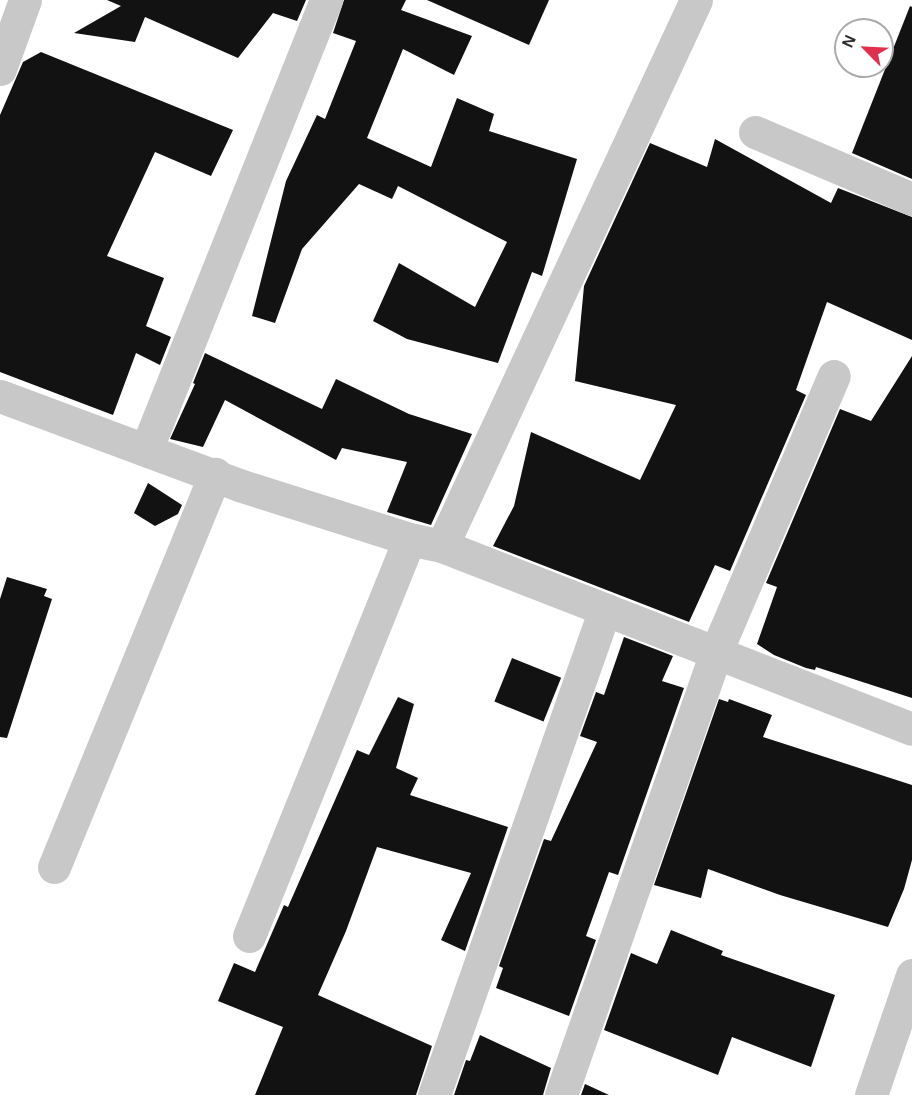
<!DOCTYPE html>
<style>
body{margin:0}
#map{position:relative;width:912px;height:1095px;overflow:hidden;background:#fff;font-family:Arial,sans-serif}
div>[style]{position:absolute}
.building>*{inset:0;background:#121212;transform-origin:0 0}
.minor>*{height:33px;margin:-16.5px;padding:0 16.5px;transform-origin:16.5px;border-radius:16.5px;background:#c8c8c8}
span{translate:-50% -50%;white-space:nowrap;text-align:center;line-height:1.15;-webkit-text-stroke:6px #fff;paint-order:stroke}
.north{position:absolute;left:834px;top:18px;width:60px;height:60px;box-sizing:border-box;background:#fff;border:2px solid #aaa;border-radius:50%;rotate:294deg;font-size:16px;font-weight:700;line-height:24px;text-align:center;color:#2b2b2b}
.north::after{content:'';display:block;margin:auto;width:21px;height:27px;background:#e0304b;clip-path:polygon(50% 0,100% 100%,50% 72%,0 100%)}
</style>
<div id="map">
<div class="building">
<i style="clip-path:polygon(107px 0,306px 0,297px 21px,273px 13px,238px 58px,145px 17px,135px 42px,74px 33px,121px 6px)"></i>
<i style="clip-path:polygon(344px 0,406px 0,401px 10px,472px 36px,454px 75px,403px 49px,367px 138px,431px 167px,457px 98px,494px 114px,489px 131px,577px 159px,542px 276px,532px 272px,498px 363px,407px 339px,373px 321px,399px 263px,475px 307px,507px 242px,398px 186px,392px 199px,359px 184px,302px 249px,275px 323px,252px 316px,286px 181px,317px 115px,325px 119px,356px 41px,333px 33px)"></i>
<i style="clip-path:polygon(427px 0,549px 0,529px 45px)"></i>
<i style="clip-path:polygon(910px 6px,912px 7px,912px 179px,852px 153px)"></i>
<i style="clip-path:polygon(41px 52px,233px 130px,211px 176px,155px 152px,107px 256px,164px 278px,146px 326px,171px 337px,160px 365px,136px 353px,113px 415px,0 372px,0 115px,23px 62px)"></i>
<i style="clip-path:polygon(715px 139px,831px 203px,838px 188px,912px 217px,912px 340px,827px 302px,796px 390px,806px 395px,730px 571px,715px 565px,689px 622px,493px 546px,514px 506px,531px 432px,640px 480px,676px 405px,575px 381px,584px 286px,650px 143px,707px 167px)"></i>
<i style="clip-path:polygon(205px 353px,322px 409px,336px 379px,409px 414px,472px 434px,431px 525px,387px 512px,407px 462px,342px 448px,336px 460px,225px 400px,203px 447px,170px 439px,195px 384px,193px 383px)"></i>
<i style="clip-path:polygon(912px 356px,912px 698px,816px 667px,815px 670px,806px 668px,774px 655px,757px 644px,777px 587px,766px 583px,840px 409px,871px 421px)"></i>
<i style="clip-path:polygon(148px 483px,182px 505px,178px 514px,155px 526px,134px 513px)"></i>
<i style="clip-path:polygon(7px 577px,47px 589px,44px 596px,52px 599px,7px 738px,0 737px,0 599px)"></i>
<i style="clip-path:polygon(624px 637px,673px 656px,662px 681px,684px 688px,618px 875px,609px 872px,586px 936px,596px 940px,569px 1016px,496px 988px,503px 968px,499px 966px,544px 839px,551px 841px,597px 742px,580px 736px,596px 692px,604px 695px)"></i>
<i style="left:512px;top:658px;width:53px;height:47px;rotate:22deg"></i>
<i style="clip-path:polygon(398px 697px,414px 704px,396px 768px,418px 778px,410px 795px,508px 827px,465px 951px,441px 940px,471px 873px,377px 847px,346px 931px,318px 995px,432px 1046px,416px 1095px,255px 1095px,283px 1027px,218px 1001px,234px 963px,255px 972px,284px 905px,288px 907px,357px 750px,369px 755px)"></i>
<i style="clip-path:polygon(719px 699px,728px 702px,729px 699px,772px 715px,763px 737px,912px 785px,912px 860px,904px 889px,888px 927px,780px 895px,708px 869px,701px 898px,654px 885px)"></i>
<i style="clip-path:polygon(671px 930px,723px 951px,721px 955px,835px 995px,811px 1067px,732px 1037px,718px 1075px,604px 1030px,631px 953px,657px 964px)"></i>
<i style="clip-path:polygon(480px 1035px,551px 1068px,543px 1095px,454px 1095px,466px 1060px,470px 1061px)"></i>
<i style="clip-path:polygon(585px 1084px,609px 1095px,581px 1095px)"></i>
</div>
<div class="minor">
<i style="left:0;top:69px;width:73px;rotate:-70.1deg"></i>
<i style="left:755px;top:132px;width:171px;rotate:23.1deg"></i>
<i style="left:0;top:396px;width:255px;rotate:20.4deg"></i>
<i style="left:239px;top:485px;width:178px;rotate:17.6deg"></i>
<i style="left:409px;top:539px;width:34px;rotate:12deg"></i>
<i style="left:442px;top:546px;width:504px;rotate:21.27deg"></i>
<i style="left:146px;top:450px;width:485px;rotate:-68.2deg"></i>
<i style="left:442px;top:546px;width:602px;rotate:-65.05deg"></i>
<i style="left:54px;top:867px;width:425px;rotate:-67.7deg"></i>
<i style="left:249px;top:936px;width:428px;rotate:-68deg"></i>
<i style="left:434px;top:1095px;width:515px;rotate:-70.62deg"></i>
<i style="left:561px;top:1095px;width:469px;rotate:-70.7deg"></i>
<i style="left:716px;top:652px;width:300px;rotate:-66.9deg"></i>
<i style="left:871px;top:1095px;width:127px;rotate:-71.1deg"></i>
</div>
<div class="north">N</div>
</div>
